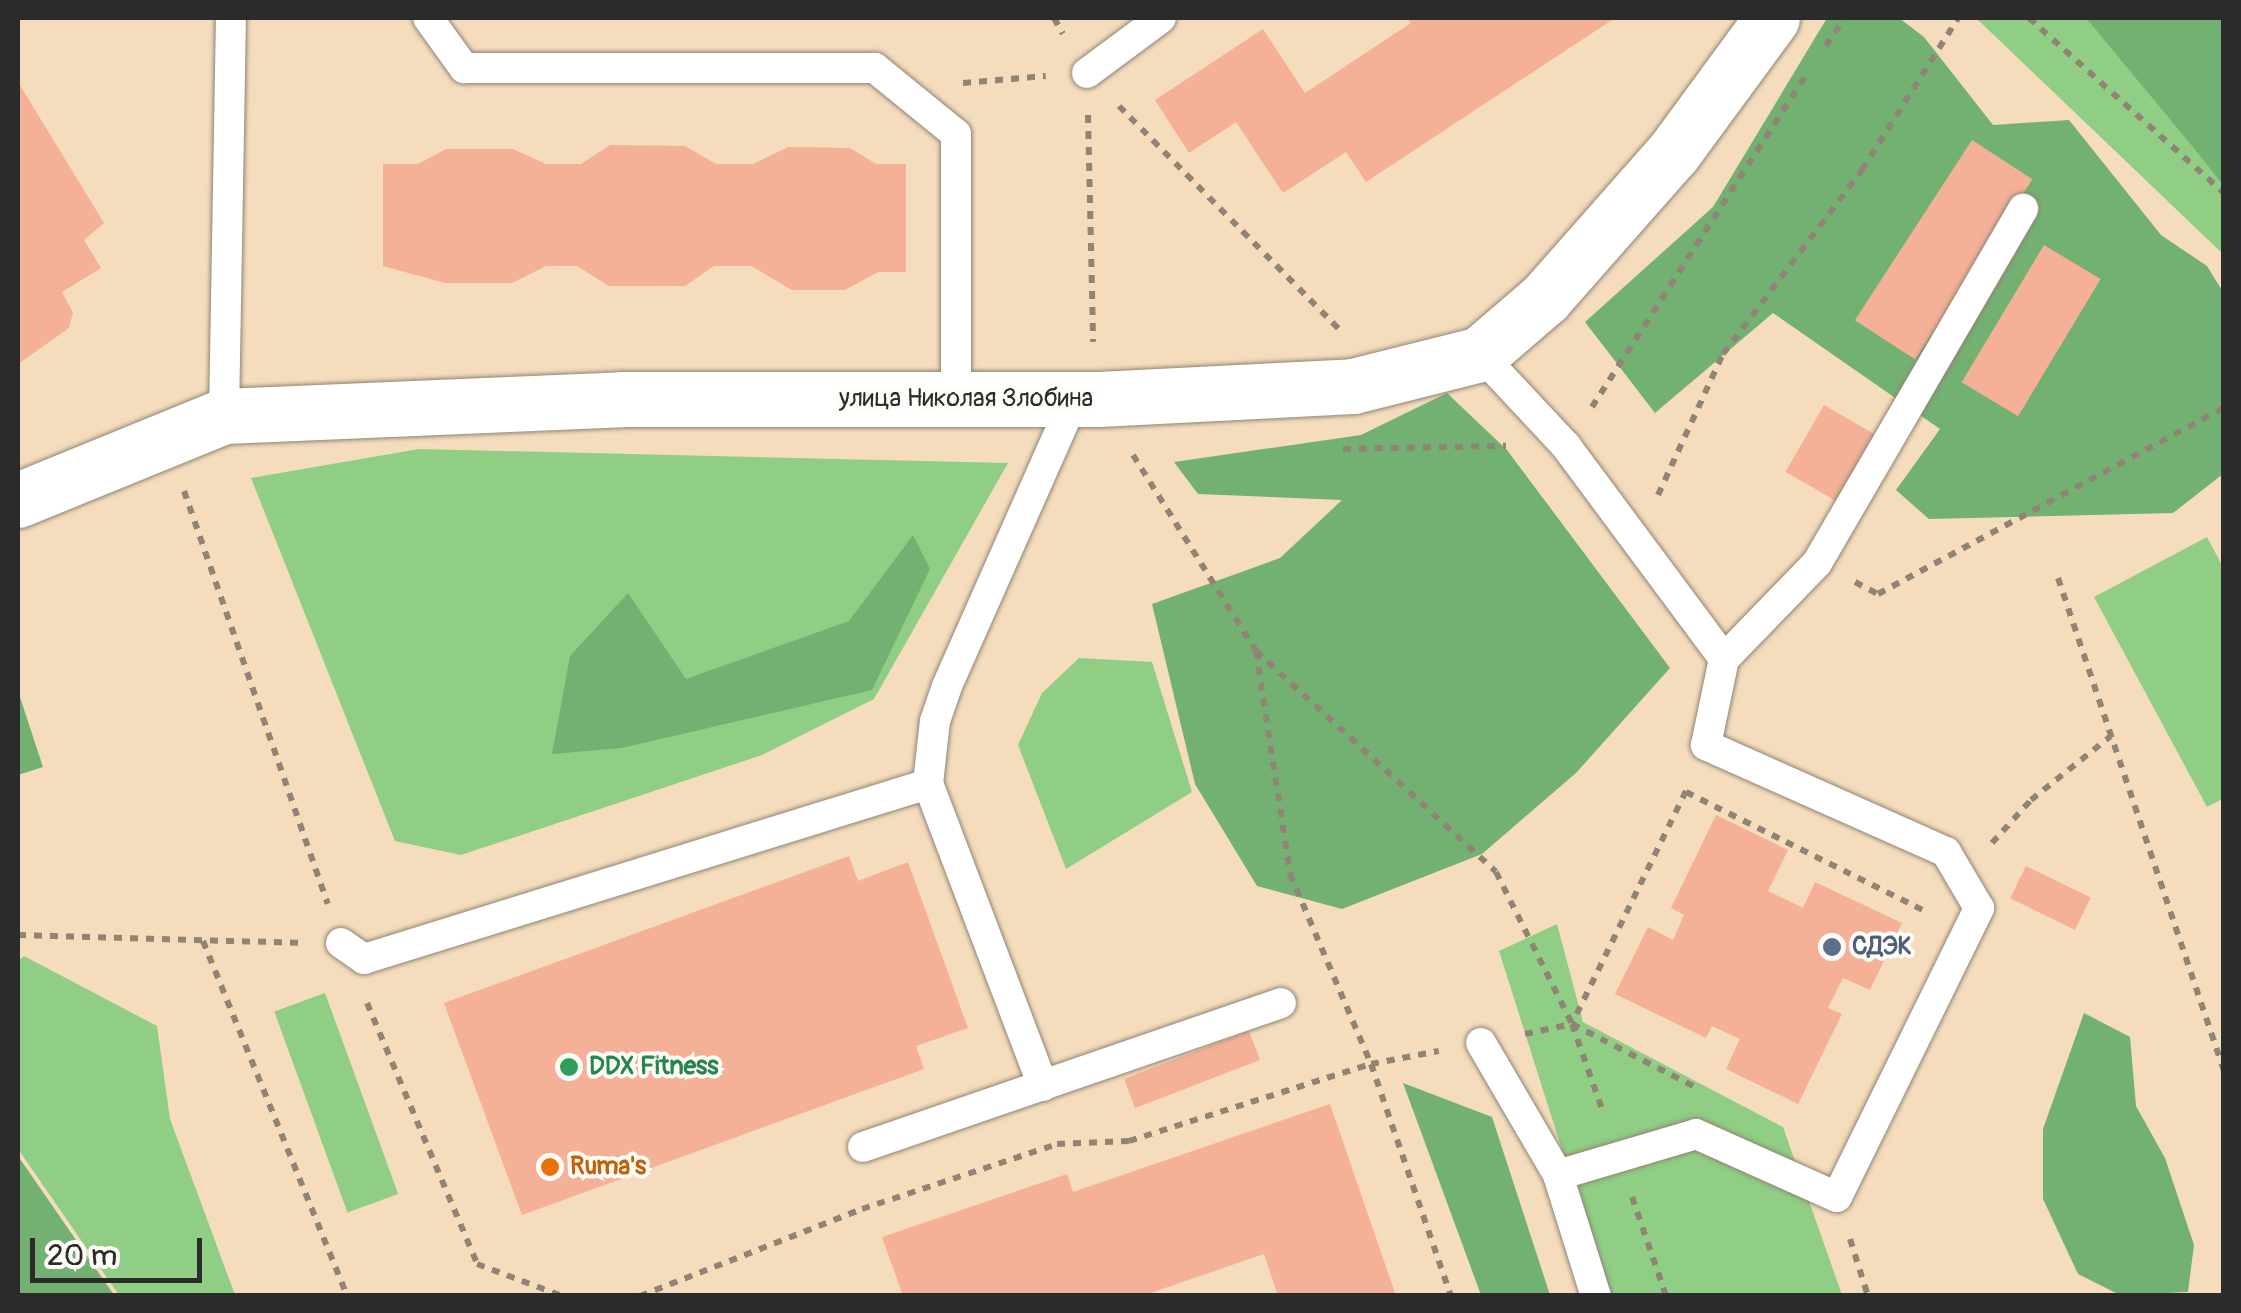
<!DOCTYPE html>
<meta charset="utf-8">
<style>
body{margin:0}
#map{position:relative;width:2241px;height:1313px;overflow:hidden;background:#f4dcbd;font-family:Pangolin,sans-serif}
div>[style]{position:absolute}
.green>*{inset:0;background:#8fce84;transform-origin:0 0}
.forest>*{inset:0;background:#73b172}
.building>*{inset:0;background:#f5b098;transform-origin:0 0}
.path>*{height:6px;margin-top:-3px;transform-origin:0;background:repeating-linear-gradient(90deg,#908474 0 8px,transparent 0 16px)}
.roads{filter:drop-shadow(0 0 2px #908474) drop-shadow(0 0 2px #908474)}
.service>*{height:30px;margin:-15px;padding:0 15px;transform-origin:15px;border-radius:15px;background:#fff}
.minor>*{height:55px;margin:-27.5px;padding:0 27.5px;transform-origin:27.5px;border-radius:27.5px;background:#fff}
.dots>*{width:28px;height:28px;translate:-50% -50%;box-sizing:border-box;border:5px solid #fdfcf7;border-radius:50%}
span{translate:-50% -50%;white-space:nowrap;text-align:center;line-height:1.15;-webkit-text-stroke:8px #fdfcf7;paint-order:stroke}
.street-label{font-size:25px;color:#2b2b2b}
.service-label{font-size:25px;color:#4e5e75;font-weight:700}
.left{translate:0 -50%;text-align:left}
.leisure-label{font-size:25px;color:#27864d;font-weight:700}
.food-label{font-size:25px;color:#c56008;font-weight:700}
.frame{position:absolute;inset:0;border:20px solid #2b2b2b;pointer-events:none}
.scale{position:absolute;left:30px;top:1238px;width:172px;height:45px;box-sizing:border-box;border:5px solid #2b2b2b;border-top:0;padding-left:12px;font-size:30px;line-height:35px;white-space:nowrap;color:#2b2b2b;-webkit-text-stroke:8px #fdfcf7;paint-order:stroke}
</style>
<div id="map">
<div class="green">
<i style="clip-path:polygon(1976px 18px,2223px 18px,2223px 254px)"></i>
<i style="clip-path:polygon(419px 449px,1008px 463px,874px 699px,762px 755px,461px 855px,395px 841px,251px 478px)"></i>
<i style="clip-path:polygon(2207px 537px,2223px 567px,2224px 798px,2207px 807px,2094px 597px)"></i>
<i style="clip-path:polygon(1079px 658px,1152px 662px,1192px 792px,1066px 869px,1018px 745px,1042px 693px)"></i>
<i style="clip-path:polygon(1557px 924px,1583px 1022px,1783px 1127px,1842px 1295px,1608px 1295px,1499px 951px)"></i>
<i style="clip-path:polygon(24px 956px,157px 1026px,170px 1119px,235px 1295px,119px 1295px,18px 1149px,18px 961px)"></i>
<i style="left:325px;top:993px;width:214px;height:54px;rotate:70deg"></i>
</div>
<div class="forest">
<i style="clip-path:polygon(1827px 18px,1899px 18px,1924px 37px,1993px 125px,2069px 120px,2161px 235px,2207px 266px,2223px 292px,2223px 474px,2173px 513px,1929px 519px,1896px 490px,1940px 429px,1773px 313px,1655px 413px,1585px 322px,1713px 207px)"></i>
<i style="clip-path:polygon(2086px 18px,2223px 18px,2223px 185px,2193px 147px)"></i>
<i style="clip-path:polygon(1447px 393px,1507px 450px,1670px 668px,1576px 773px,1482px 854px,1342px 909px,1257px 886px,1195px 784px,1152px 604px,1280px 558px,1342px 500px,1198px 494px,1174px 462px,1361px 435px)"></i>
<i style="clip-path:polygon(913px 535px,930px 569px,872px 690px,622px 748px,552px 754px,570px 656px,628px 593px,686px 679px,849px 621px)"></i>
<i style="clip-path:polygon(18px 691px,43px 767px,18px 775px)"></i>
<i style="clip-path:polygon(2084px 1013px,2130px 1037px,2136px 1106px,2165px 1158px,2194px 1245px,2188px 1292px,2120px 1295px,2078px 1274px,2043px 1199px,2043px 1129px)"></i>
<i style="clip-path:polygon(1403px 1083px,1492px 1117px,1550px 1295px,1481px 1295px)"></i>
<i style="clip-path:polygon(18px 1156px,114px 1295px,18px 1295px)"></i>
</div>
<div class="building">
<i style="clip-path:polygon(1407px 18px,1615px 18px,1366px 182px,1346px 152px,1283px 193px,1236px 122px,1189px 153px,1155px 100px,1263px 29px,1305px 93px,1411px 23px)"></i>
<i style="clip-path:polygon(18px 82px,104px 223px,84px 240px,101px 268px,62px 292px,73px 313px,69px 328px,18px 364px)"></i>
<i style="left:1972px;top:140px;width:72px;height:215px;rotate:33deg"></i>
<i style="clip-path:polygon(610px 145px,685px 146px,716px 164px,753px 164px,788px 147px,850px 148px,876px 164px,906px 164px,906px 272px,878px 272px,845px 290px,792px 290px,751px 266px,714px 266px,685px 286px,609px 286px,577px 266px,546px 266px,512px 283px,445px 283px,383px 266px,383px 164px,418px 164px,446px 149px,513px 149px,546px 164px,581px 164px)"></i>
<i style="left:2044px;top:245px;width:66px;height:160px;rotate:31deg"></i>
<i style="left:1824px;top:405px;width:59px;height:77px;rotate:30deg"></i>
<i style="clip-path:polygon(1716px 815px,1788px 850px,1768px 891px,1803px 908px,1815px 882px,1902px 923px,1870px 990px,1843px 978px,1828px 1008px,1842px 1014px,1798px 1104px,1726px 1069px,1740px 1039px,1712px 1026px,1706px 1038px,1615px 994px,1648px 927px,1673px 940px,1684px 915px,1671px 908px)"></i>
<i style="clip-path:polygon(849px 856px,858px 881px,908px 862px,968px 1028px,916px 1046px,924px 1069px,522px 1215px,444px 1003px)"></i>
<i style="left:2026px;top:866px;width:72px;height:36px;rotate:26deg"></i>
<i style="left:1249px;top:1031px;width:31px;height:134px;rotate:69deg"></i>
<i style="clip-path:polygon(1330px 1104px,1396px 1296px,1278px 1296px,1264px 1254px,1142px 1296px,903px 1296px,882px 1237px,1067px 1174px,1073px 1192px)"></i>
</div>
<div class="path">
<i style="left:1054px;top:18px;width:18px;rotate:61deg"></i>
<i style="left:2029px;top:18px;width:262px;rotate:41.9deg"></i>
<i style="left:1826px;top:46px;width:33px;rotate:-57deg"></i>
<i style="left:963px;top:83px;width:83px;rotate:-4.8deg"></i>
<i style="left:1119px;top:106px;width:313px;rotate:45.4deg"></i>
<i style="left:1088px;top:115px;width:227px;rotate:88.7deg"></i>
<i style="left:1592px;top:407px;width:393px;rotate:-57.2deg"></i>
<i style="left:1343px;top:449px;width:163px;rotate:-1.1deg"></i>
<i style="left:1133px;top:455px;width:231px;rotate:57.9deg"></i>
<i style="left:1256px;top:651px;width:226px;rotate:81.3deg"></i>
<i style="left:1290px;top:874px;width:207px;rotate:66.9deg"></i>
<i style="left:1371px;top:1064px;width:69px;rotate:-10.8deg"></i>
<i style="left:184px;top:491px;width:437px;rotate:70.8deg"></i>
<i style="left:1658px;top:495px;width:155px;rotate:-65.3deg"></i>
<i style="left:1723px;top:354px;width:231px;rotate:-52.9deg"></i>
<i style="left:1862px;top:170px;width:180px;rotate:-57.7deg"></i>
<i style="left:2058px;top:578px;width:520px;rotate:71.39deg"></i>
<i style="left:1855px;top:582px;width:26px;rotate:28deg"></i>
<i style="left:1878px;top:594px;width:393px;rotate:-28.3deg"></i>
<i style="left:1256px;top:651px;width:326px;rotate:42.6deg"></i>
<i style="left:1496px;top:872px;width:170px;rotate:63.4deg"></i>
<i style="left:1572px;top:1024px;width:96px;rotate:70.6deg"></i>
<i style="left:1686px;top:791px;width:259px;rotate:116.1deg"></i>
<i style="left:1572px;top:1024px;width:138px;rotate:27.1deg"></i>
<i style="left:1686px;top:792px;width:271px;rotate:26.5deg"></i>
<i style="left:1992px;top:843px;width:58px;rotate:-47.8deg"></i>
<i style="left:2031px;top:800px;width:102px;rotate:-38.7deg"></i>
<i style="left:18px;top:935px;width:281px;rotate:1.6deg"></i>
<i style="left:203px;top:941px;width:383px;rotate:67.9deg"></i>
<i style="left:367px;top:1003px;width:283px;rotate:67.1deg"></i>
<i style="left:477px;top:1264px;width:91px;rotate:20.6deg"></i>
<i style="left:1525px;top:1034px;width:48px;rotate:-12deg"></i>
<i style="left:1632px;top:1197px;width:105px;rotate:71deg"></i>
<i style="left:1850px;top:1239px;width:60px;rotate:72.5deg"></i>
<i style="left:640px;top:1296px;width:238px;rotate:-21.4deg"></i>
<i style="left:862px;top:1209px;width:206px;rotate:-18.4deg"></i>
<i style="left:1057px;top:1144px;width:72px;rotate:-2.4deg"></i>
<i style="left:1129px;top:1141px;width:254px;rotate:-17.7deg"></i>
<i style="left:1371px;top:1064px;width:245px;rotate:71deg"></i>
</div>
<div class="roads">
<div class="service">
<i style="left:428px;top:18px;width:62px;rotate:54.2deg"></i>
<i style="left:464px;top:68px;width:411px"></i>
<i style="left:875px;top:68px;width:104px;rotate:39.2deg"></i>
<i style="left:956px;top:134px;width:266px;rotate:90deg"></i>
<i style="left:1087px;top:73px;width:92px;rotate:-36.6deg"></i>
<i style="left:1480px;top:354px;width:126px;rotate:46.9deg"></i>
<i style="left:1566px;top:446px;width:265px;rotate:53.4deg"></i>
<i style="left:224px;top:416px;width:398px;rotate:-89deg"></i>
<i style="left:341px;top:943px;width:28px;rotate:35deg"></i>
<i style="left:364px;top:959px;width:591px;rotate:-17.24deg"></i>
<i style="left:1481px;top:1043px;width:153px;rotate:59.7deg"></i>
<i style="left:1558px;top:1175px;width:127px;rotate:72.6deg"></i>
<i style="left:1043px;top:1086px;width:323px;rotate:-110.8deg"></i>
<i style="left:928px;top:784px;width:63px;rotate:-83.7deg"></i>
<i style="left:935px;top:721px;width:37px;rotate:-71deg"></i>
<i style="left:947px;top:686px;width:313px;rotate:-66.1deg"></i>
<i style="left:863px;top:1147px;width:442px;rotate:-19deg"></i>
<i style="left:1558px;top:1175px;width:144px;rotate:-16.5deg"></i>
<i style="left:1696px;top:1134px;width:154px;rotate:24.1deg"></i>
<i style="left:1837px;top:1197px;width:322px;rotate:-63.8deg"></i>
<i style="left:1979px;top:908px;width:65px;rotate:-120.5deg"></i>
<i style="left:1946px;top:852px;width:263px;rotate:-156deg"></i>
<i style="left:1706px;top:745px;width:88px;rotate:-78.2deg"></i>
<i style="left:1724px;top:659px;width:134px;rotate:-45.9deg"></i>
<i style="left:1817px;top:563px;width:410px;rotate:-59.8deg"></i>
</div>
<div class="minor">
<i style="left:18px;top:500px;width:222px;rotate:-22.2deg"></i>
<i style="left:224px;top:416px;width:398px;rotate:-2.4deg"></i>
<i style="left:622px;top:399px;width:477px"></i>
<i style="left:1099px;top:399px;width:254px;rotate:-2.9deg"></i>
<i style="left:1353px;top:386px;width:131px;rotate:-14.1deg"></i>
<i style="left:1480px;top:354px;width:86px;rotate:-40.7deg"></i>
<i style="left:1545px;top:298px;width:193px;rotate:-48.6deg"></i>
<i style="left:1673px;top:153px;width:167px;rotate:-53.7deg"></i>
</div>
</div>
<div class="dots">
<i style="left:1832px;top:947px;background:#5c6f8a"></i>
<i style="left:569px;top:1067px;background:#2e9e5b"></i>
<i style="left:550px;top:1167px;background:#e8710a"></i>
</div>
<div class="street-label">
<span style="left:966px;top:399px">улица Николая Злобина</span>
</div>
<div class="service-label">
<span class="left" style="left:1852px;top:947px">СДЭК</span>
</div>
<div class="leisure-label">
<span class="left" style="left:589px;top:1067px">DDX Fitness</span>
</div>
<div class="food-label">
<span class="left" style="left:570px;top:1167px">Ruma's</span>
</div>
<div class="frame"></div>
<div class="scale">20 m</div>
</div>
